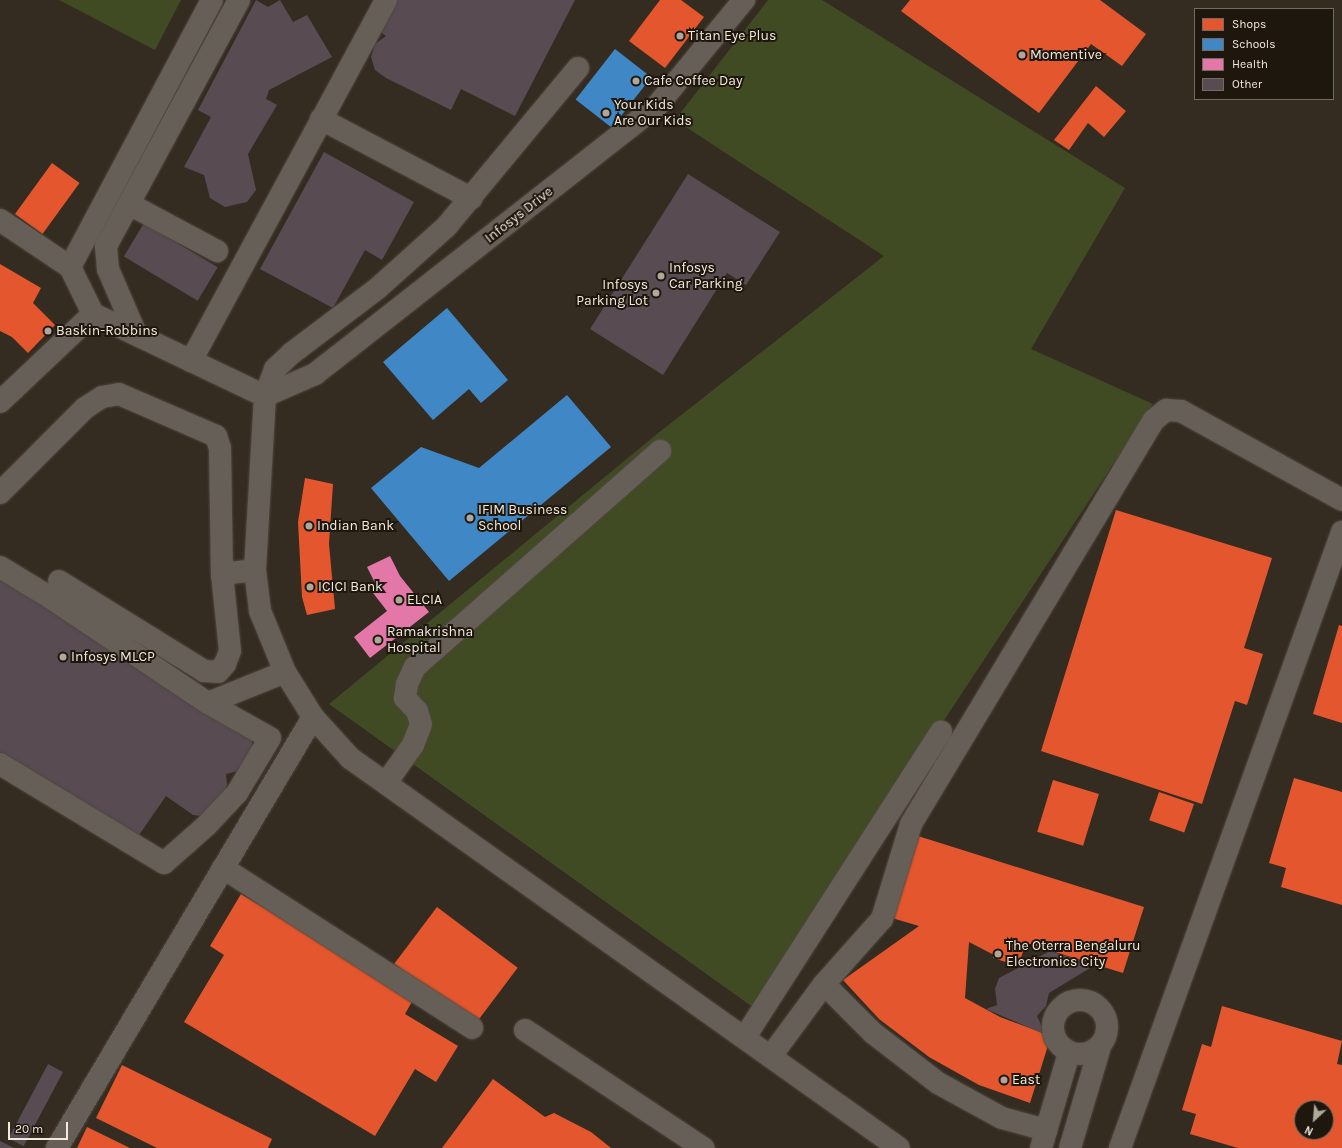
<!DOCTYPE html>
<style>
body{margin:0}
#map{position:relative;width:1342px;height:1148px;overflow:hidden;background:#352c21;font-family:Karla,sans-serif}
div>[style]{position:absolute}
.green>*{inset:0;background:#414b23}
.shops>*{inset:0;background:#e4572e;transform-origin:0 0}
.schools>*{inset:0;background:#3f88c5;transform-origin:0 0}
.health>*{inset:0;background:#e377a8}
.building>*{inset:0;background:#584b52;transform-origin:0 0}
.roads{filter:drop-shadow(0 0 1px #4f473e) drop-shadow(0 0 1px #4f473e)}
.minor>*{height:22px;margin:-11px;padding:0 11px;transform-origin:11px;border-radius:11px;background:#665f57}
.minor>.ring{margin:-11px;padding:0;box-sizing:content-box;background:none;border:22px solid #665f57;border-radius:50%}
.dots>*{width:11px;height:11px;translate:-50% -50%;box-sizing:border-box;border:2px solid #1e170e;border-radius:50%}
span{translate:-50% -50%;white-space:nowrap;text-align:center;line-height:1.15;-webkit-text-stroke:4px #1e170e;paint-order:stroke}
.poi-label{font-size:14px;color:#f3e9dc}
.left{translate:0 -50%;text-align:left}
.right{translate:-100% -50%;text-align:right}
.street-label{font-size:14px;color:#f3e9dc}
.legend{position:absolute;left:1194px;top:8px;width:140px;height:92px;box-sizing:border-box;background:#1e170e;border:1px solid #736b60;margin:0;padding:5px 7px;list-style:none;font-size:12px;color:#f3e9dc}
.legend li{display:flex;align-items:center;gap:8px;height:20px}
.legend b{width:20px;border:1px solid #736b60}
.north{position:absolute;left:1294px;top:1100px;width:40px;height:40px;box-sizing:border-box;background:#1e170e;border:1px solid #736b60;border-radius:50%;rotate:206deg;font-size:11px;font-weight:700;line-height:16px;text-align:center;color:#f3e9dc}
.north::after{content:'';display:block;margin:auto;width:14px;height:18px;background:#b0a79b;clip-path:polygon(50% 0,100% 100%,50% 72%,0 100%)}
.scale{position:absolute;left:8px;top:1122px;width:60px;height:18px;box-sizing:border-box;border:2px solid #f3e9dc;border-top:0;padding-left:5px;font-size:12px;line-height:14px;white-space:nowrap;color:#f3e9dc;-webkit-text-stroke:3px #1e170e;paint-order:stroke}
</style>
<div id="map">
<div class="green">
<i style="clip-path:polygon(59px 0,181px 0,155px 50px)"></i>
<i style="clip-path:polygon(768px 0,822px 0,1125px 188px,1031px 349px,1153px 404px,754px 1008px,329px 704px,657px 434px,884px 256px,675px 120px)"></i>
</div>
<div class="shops">
<i style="clip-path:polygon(660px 0,681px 0,704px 17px,665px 68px,629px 41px)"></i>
<i style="clip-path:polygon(910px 0,1100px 0,1146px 34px,1122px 66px,1091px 44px,1039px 113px,901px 11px)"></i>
<i style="clip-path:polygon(1096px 86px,1126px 111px,1104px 137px,1088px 123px,1069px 150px,1054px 140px)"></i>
<i style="left:52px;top:163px;width:34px;height:63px;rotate:36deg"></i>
<i style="clip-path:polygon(0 264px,41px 288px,33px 303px,55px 325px,28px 353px,12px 337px,0 331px)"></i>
<i style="clip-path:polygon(305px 478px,333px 484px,329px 544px,335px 609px,307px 615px,302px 597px,298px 522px)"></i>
<i style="clip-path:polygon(1116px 510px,1272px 558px,1244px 648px,1263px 654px,1247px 705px,1235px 701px,1202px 804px,1041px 751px)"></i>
<i style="clip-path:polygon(1339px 625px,1342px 626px,1342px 723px,1313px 714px)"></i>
<i style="clip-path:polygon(1294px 778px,1342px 792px,1342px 905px,1281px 887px,1286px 868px,1269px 863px)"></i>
<i style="left:1053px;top:780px;width:48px;height:54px;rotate:17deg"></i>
<i style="left:1159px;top:792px;width:37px;height:30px;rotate:19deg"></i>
<i style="clip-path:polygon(918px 836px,1144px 907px,1123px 973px,1026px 943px,1018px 966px,993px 958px,994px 955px,969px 942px,965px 998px,1000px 1017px,1051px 1036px,1030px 1103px,979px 1085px,929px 1057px,879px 1019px,843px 980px,919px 926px,892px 918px)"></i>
<i style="clip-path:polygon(241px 894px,414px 998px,405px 1014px,458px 1046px,436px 1082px,415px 1069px,375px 1136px,184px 1022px,224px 955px,210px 946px)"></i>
<i style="left:437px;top:907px;width:101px;height:71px;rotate:37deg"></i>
<i style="clip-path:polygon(evenodd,1222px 1006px,1342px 1041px,1337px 1064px,1342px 1065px,1342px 1148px,1238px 1148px,1190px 1134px,1196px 1114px,1182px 1110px,1202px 1044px,1211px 1047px,1222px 1006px,1302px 1108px,1326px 1108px,1326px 1132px,1302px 1132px,1302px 1108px)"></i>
<i style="clip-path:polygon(122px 1065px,272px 1139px,268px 1148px,157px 1148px,96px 1118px)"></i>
<i style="clip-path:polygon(493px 1079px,545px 1117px,554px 1113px,591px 1132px,611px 1148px,442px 1148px)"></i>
<i style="clip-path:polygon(87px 1127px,130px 1148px,77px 1148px)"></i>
</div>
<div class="schools">
<i style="left:615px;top:49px;width:46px;height:64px;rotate:38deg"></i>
<i style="clip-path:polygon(447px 308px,508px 380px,481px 403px,469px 389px,433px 420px,383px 362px)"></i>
<i style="clip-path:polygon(567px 395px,611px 447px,449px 581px,371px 488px,421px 447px,479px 468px)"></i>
</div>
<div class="health">
<i style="clip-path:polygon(390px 556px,400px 576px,429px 612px,370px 658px,354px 637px,387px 611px,370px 589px,376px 585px,367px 567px)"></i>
</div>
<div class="building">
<i style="clip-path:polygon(256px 0,268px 7px,280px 0,293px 22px,307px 15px,332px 57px,269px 90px,266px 99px,277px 105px,248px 154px,256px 190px,247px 202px,225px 207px,210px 198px,204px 175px,184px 167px,211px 117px,198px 110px)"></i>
<i style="clip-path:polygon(392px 0,575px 0,515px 116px,461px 89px,451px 110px,386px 78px,375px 70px,371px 57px,375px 44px,386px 36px,377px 29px)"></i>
<i style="clip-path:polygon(324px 152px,414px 202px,382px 260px,365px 250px,333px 308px,260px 269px)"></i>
<i style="clip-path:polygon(688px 174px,780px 232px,746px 285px,727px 273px,663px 375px,590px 329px)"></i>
<i style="left:144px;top:223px;width:86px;height:39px;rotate:31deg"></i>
<i style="clip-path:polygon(0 578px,251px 736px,253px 749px,238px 771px,226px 774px,227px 785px,223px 797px,202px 816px,193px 815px,166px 796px,137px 838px,0 752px)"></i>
<i style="clip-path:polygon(1050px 951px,1095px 965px,1049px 993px,1046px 1006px,1037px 1016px,1046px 1035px,986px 1009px,997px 1005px,995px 989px,999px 978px)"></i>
<i style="left:48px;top:1064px;width:17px;height:84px;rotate:28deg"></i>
<i style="clip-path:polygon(0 1141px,14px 1148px,0 1148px)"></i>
</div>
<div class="roads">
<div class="minor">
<i style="left:578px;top:68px;width:205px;rotate:129.7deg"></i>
<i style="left:447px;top:226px;width:93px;rotate:138.1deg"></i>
<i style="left:378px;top:288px;width:108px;rotate:142.9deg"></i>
<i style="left:292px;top:353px;width:23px;rotate:137deg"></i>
<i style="left:275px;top:369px;width:29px;rotate:110deg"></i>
<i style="left:265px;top:396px;width:174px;rotate:93.3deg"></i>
<i style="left:255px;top:570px;width:41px;rotate:83deg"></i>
<i style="left:260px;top:611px;width:66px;rotate:67.7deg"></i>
<i style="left:285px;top:672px;width:53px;rotate:58.1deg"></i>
<i style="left:313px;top:717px;width:55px;rotate:47.9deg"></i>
<i style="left:350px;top:758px;width:673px;rotate:35.39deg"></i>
<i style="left:321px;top:119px;width:170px;rotate:27.8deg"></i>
<i style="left:129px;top:204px;width:100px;rotate:28.1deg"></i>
<i style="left:0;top:220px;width:84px;rotate:33.9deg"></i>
<i style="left:70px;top:267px;width:52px;rotate:63.9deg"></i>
<i style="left:70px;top:267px;width:302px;rotate:-62deg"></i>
<i style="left:93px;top:314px;width:191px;rotate:25.5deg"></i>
<i style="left:136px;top:334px;width:71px;rotate:-113.3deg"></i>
<i style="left:108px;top:269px;width:23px;rotate:-95deg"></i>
<i style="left:106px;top:246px;width:280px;rotate:-61.6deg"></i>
<i style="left:191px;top:361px;width:410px;rotate:-61.6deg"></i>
<i style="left:265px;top:396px;width:55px;rotate:-23.7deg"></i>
<i style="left:315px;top:374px;width:433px;rotate:-38.1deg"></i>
<i style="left:656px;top:107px;width:139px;rotate:-50.6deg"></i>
<i style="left:0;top:402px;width:128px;rotate:-43.4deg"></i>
<i style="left:0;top:493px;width:120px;rotate:-45deg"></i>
<i style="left:85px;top:408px;width:20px;rotate:-33deg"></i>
<i style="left:102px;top:397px;width:17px;rotate:-10deg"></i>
<i style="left:119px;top:394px;width:106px;rotate:23.4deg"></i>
<i style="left:216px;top:436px;width:13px;rotate:72deg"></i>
<i style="left:220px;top:448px;width:126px;rotate:89.1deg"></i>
<i style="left:0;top:567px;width:60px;rotate:31.3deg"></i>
<i style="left:51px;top:598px;width:189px;rotate:33.8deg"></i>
<i style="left:208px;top:703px;width:71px;rotate:29.4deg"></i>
<i style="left:270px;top:738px;width:64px;rotate:121deg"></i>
<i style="left:237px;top:793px;width:44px;rotate:133.2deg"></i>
<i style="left:207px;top:825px;width:57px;rotate:138.5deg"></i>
<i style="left:164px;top:863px;width:192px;rotate:-148.9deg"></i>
<i style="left:59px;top:581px;width:171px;rotate:31.8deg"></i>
<i style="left:204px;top:671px;width:14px;rotate:4deg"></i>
<i style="left:218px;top:672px;width:11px;rotate:-49deg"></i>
<i style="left:225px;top:664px;width:14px;rotate:-69deg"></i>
<i style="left:230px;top:651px;width:77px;rotate:-95.9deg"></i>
<i style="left:222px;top:574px;width:33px;rotate:-7deg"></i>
<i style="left:208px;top:703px;width:83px;rotate:-21.9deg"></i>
<i style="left:386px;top:783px;width:47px;rotate:-54.6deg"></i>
<i style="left:413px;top:745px;width:22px;rotate:-69deg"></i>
<i style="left:421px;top:724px;width:14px;rotate:-107deg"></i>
<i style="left:417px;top:711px;width:18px;rotate:-133deg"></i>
<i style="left:405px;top:698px;width:14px;rotate:-82deg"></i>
<i style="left:407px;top:684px;width:19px;rotate:-65deg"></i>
<i style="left:415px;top:667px;width:327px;rotate:-41.4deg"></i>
<i style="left:223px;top:868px;width:296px;rotate:32.7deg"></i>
<i style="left:824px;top:984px;width:69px;rotate:45deg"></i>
<i style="left:873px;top:1033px;width:82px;rotate:37.6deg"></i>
<i style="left:938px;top:1083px;width:73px;rotate:28.7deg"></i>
<i style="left:1002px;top:1118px;width:46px;rotate:15.3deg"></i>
<i class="ring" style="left:1053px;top:1000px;width:32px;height:32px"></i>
<i style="left:525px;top:1030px;width:214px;rotate:33.5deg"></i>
<i style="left:745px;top:1037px;width:363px;rotate:-57.3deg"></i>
<i style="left:771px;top:1056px;width:89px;rotate:-53.6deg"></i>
<i style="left:824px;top:984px;width:87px;rotate:-48.3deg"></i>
<i style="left:882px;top:919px;width:99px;rotate:-73deg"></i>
<i style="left:911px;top:824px;width:471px;rotate:-59deg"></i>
<i style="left:1154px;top:420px;width:16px;rotate:-40deg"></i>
<i style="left:1166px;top:410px;width:15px;rotate:4deg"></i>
<i style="left:1181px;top:411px;width:184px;rotate:28.9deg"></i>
<i style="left:57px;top:1148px;width:501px;rotate:-59.29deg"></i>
<i style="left:1041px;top:1148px;width:99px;rotate:-73.6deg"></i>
<i style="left:1070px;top:1148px;width:105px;rotate:-73.5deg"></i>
<i style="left:1120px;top:1148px;width:655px;rotate:-70.18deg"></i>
</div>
</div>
<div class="dots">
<i style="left:680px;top:36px;background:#b0a79b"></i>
<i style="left:1022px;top:55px;background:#b0a79b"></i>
<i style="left:636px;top:81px;background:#b0a79b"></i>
<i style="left:606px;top:113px;background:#b0a79b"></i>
<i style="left:661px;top:276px;background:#b0a79b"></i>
<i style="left:656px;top:293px;background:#b0a79b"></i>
<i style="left:48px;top:331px;background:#b0a79b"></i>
<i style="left:470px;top:518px;background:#b0a79b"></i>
<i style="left:309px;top:526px;background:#b0a79b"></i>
<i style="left:310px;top:587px;background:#b0a79b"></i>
<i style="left:399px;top:600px;background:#b0a79b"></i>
<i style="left:378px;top:640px;background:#b0a79b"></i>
<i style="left:63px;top:657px;background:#b0a79b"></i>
<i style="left:998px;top:954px;background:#b0a79b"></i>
<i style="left:1004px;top:1080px;background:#b0a79b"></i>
</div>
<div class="poi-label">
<span class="left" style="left:688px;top:36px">Titan Eye Plus</span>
<span class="left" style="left:1030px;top:55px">Momentive</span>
<span class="left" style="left:644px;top:81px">Cafe Coffee Day</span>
<span class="left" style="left:614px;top:113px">Your Kids<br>Are Our Kids</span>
<span class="left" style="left:669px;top:276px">Infosys<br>Car Parking</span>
<span class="right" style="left:648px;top:293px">Infosys<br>Parking Lot</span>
<span class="left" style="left:56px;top:331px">Baskin-Robbins</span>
<span class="left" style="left:478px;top:518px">IFIM Business<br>School</span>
<span class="left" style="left:317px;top:526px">Indian Bank</span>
<span class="left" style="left:318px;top:587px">ICICI Bank</span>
<span class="left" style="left:407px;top:600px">ELCIA</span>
<span class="left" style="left:387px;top:640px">Ramakrishna<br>Hospital</span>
<span class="left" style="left:71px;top:657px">Infosys MLCP</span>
<span class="left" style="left:1006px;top:954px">The Oterra Bengaluru<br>Electronics City</span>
<span class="left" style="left:1012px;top:1080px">East</span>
</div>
<div class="street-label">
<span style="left:519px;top:215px;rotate:-38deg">Infosys Drive</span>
</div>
<ul class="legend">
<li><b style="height:11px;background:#e4572e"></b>Shops</li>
<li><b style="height:11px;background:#3f88c5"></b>Schools</li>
<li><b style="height:11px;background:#e377a8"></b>Health</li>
<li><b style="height:11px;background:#584b52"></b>Other</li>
</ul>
<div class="north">N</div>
<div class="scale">20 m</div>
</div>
